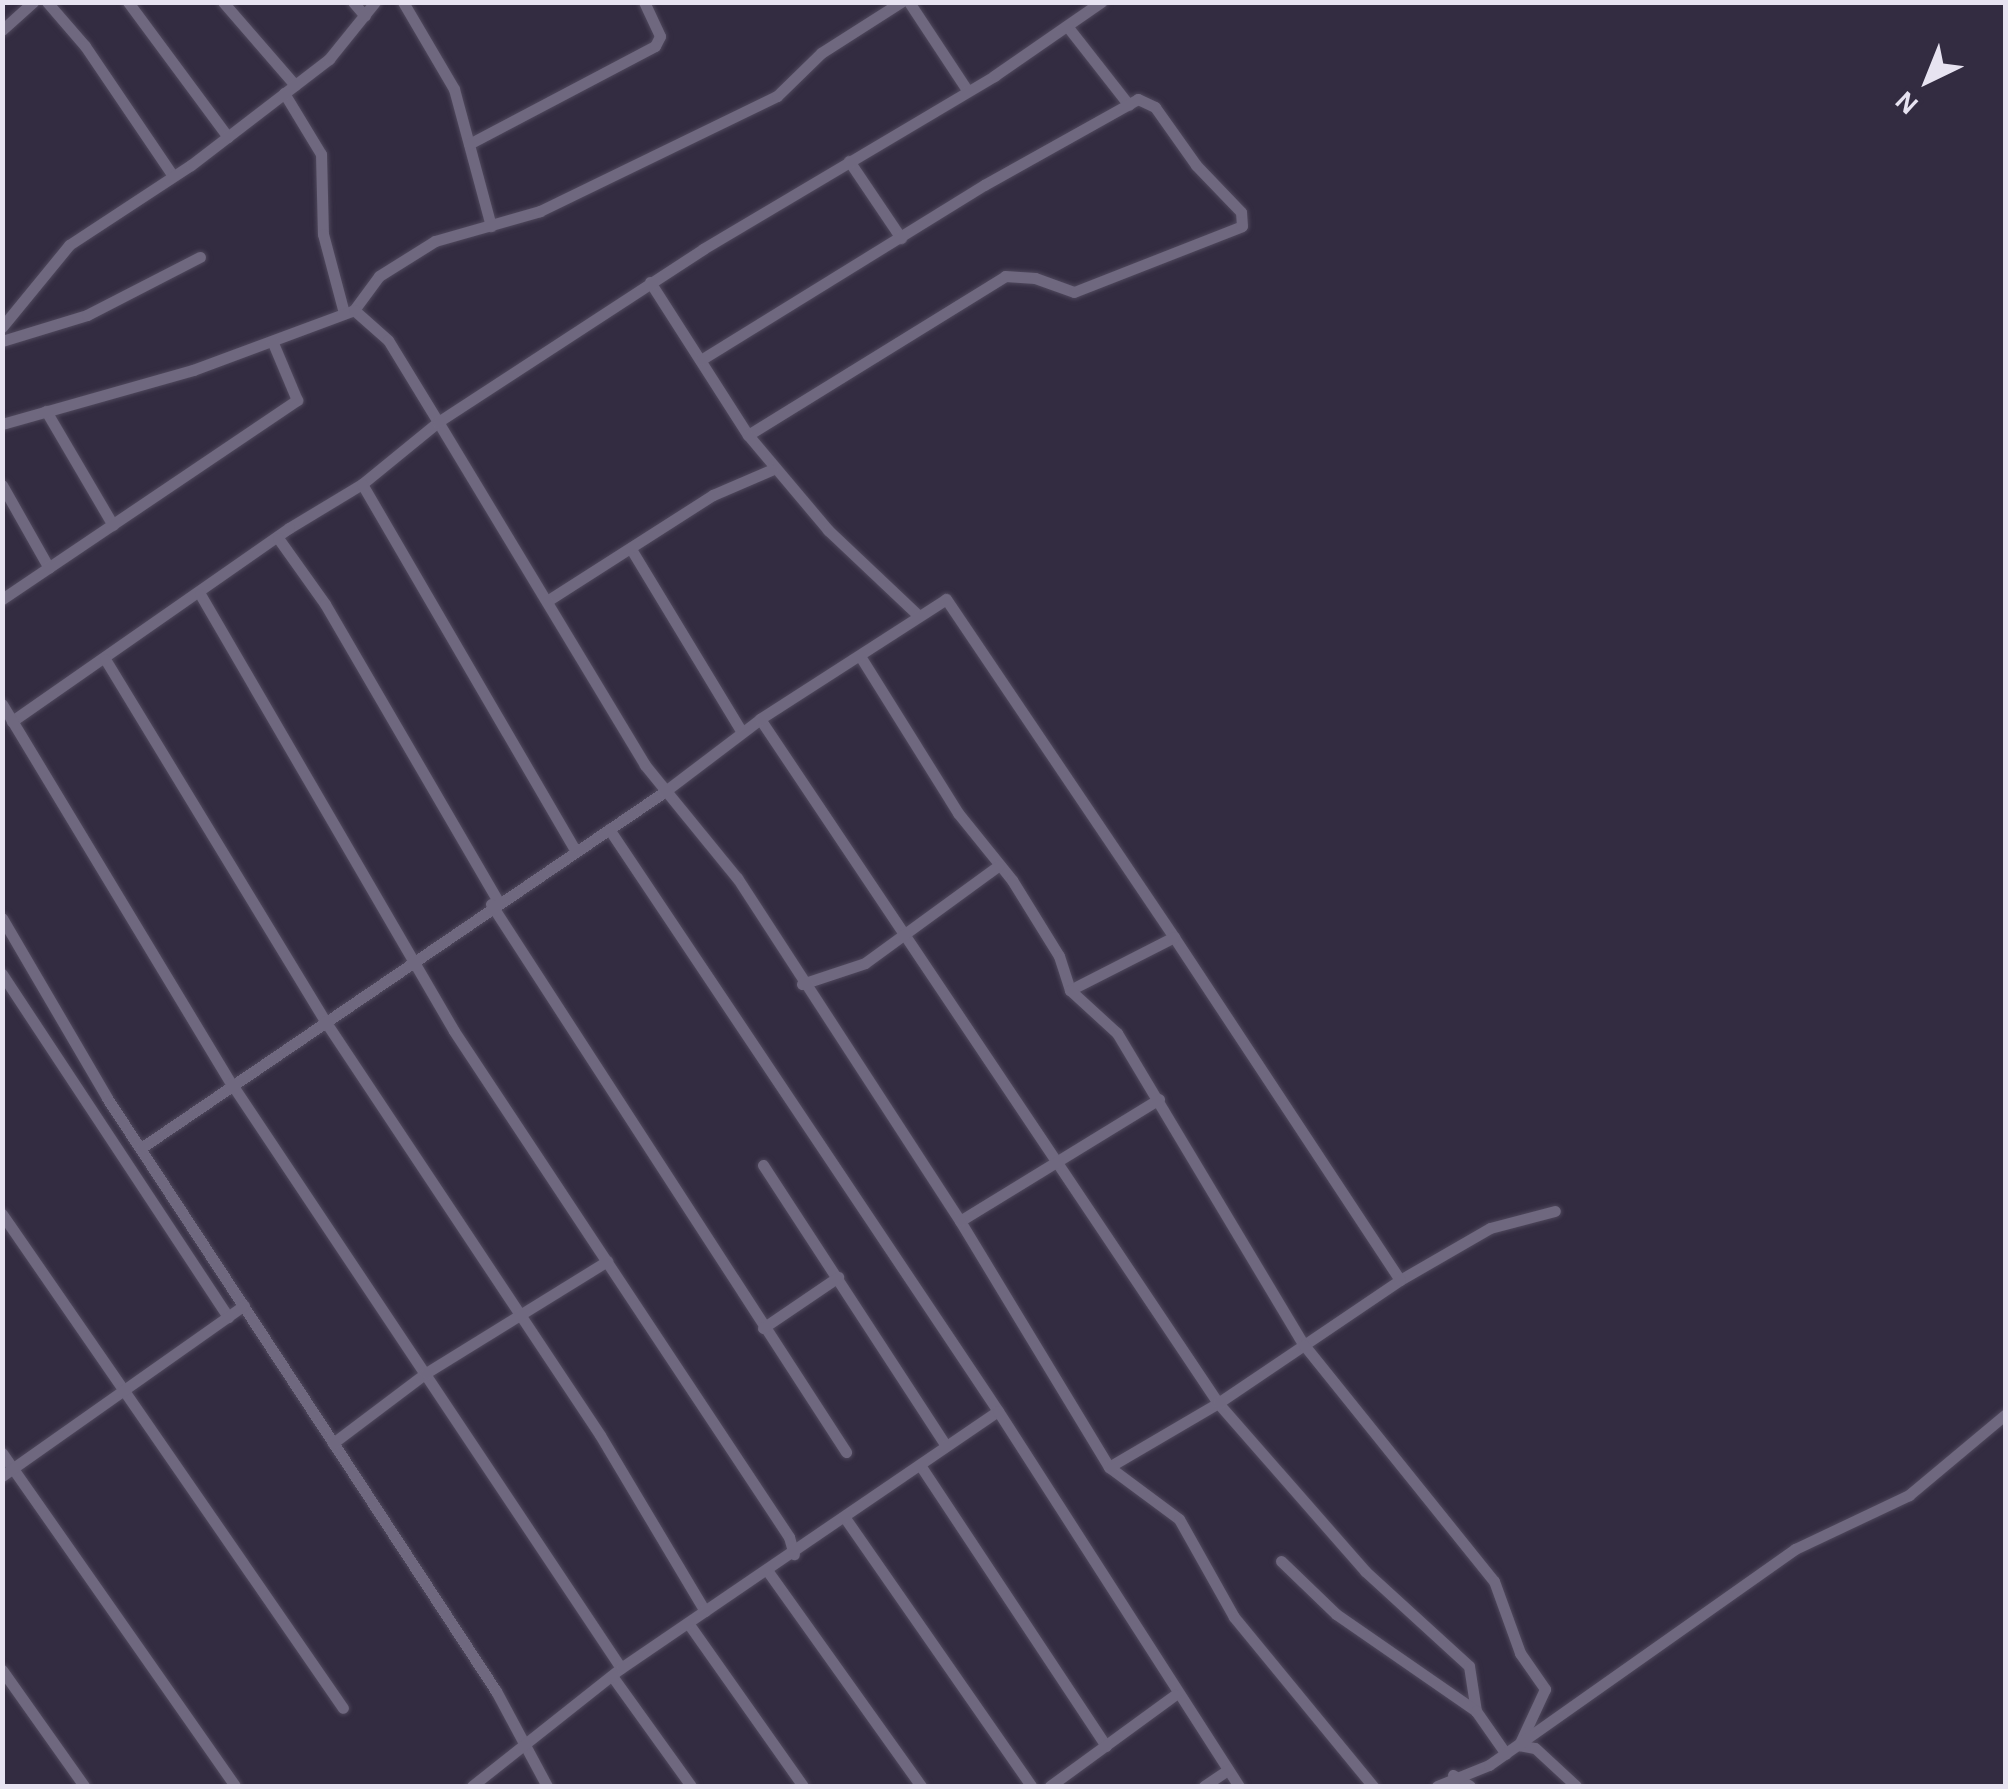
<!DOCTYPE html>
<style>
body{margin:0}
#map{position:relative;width:2008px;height:1789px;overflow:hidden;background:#332c41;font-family:"Alegreya Sans",sans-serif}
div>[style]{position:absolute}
.roads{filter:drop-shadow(0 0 2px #50495d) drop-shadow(0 0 2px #50495d)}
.minor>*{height:11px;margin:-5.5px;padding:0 5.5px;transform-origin:5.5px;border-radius:5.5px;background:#6f687f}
span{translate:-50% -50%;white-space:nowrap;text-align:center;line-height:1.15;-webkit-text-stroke:8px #332c41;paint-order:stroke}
.frame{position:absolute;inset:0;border:5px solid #e7e3f1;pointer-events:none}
.north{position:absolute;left:1878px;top:30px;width:100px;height:100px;-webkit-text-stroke:8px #332c41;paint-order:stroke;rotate:223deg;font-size:28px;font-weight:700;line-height:40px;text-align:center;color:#e7e3f1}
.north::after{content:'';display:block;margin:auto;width:35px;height:45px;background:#e7e3f1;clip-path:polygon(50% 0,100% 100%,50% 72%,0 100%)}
</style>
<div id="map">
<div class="roads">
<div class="minor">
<i style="left:47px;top:2px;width:58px;rotate:49.2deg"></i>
<i style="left:85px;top:46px;width:157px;rotate:55.9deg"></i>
<i style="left:128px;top:2px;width:168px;rotate:53.5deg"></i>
<i style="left:223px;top:2px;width:110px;rotate:49.1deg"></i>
<i style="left:353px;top:2px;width:18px;rotate:49deg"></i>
<i style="left:403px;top:2px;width:101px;rotate:59.6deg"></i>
<i style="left:454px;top:89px;width:142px;rotate:74.9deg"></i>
<i style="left:909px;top:2px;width:105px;rotate:56.6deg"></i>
<i style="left:1067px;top:26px;width:100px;rotate:51.9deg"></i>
<i style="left:2px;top:30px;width:42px;rotate:-42.1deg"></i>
<i style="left:284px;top:93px;width:71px;rotate:58.8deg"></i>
<i style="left:321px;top:154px;width:80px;rotate:88.6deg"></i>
<i style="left:323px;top:234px;width:82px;rotate:75.1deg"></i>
<i style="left:469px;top:144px;width:210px;rotate:-27.8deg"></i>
<i style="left:655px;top:46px;width:11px;rotate:-63deg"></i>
<i style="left:660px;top:36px;width:38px;rotate:-115deg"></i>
<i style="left:849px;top:161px;width:93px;rotate:56deg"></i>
<i style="left:650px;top:282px;width:182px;rotate:57.4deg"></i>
<i style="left:748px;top:435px;width:302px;rotate:-31.7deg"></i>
<i style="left:1005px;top:276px;width:30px;rotate:4deg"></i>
<i style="left:1035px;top:278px;width:41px;rotate:19.7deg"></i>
<i style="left:1074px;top:292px;width:180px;rotate:-21.4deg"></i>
<i style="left:1242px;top:226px;width:14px;rotate:-94deg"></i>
<i style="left:1241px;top:212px;width:65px;rotate:-133.8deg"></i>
<i style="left:1196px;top:165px;width:71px;rotate:-125.3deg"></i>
<i style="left:1155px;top:107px;width:19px;rotate:-155deg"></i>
<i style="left:1138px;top:99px;width:176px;rotate:150.8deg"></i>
<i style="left:984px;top:185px;width:333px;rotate:148.3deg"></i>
<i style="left:354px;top:310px;width:42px;rotate:-53.7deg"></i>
<i style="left:379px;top:276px;width:66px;rotate:-32deg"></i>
<i style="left:435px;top:241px;width:109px;rotate:-15.9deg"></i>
<i style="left:540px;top:211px;width:263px;rotate:-25.9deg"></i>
<i style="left:777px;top:96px;width:62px;rotate:-44.3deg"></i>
<i style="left:821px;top:53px;width:95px;rotate:-32.5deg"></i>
<i style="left:2px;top:327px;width:106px;rotate:-50.7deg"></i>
<i style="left:69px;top:245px;width:146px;rotate:-33.3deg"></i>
<i style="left:191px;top:165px;width:174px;rotate:-37.5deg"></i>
<i style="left:329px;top:59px;width:73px;rotate:-51.1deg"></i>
<i style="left:2px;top:341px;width:89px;rotate:-17deg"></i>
<i style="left:87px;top:315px;width:127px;rotate:-27.2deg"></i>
<i style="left:46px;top:411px;width:132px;rotate:59.6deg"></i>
<i style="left:2px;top:424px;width:198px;rotate:-15.8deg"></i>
<i style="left:193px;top:370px;width:172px;rotate:-20.4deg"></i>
<i style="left:354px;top:310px;width:45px;rotate:41.4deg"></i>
<i style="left:388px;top:340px;width:96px;rotate:58.6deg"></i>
<i style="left:438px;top:422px;width:98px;rotate:140.8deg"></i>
<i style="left:362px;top:484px;width:85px;rotate:148.9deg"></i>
<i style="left:289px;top:528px;width:338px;rotate:145.1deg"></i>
<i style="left:748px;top:435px;width:124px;rotate:49.9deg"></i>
<i style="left:828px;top:530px;width:124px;rotate:43.4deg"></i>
<i style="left:362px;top:484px;width:423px;rotate:59.8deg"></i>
<i style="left:2px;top:485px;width:95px;rotate:60.5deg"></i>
<i style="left:278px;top:538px;width:81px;rotate:54.5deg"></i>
<i style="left:325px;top:604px;width:342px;rotate:59.8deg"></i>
<i style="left:631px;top:549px;width:214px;rotate:58.8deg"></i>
<i style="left:200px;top:594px;width:505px;rotate:59.83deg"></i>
<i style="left:454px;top:1031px;width:607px;rotate:56.49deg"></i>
<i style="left:789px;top:1537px;width:18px;rotate:74deg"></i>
<i style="left:2px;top:599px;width:356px;rotate:-34deg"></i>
<i style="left:297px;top:400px;width:62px;rotate:-112.8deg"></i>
<i style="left:547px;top:601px;width:197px;rotate:-32.6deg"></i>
<i style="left:713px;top:495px;width:63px;rotate:-23.3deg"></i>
<i style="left:860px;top:656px;width:185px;rotate:58deg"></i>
<i style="left:958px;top:813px;width:86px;rotate:51.1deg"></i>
<i style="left:1012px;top:880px;width:89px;rotate:58.3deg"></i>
<i style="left:1059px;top:956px;width:36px;rotate:72deg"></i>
<i style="left:105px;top:659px;width:424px;rotate:58.7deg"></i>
<i style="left:325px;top:1021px;width:497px;rotate:56.4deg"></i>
<i style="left:600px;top:1435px;width:205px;rotate:59.2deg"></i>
<i style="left:2px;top:704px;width:443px;rotate:58.9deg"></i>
<i style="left:231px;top:1083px;width:703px;rotate:56.31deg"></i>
<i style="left:760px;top:719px;width:823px;rotate:56.19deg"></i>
<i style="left:1218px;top:1403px;width:223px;rotate:48.8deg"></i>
<i style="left:1365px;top:1571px;width:141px;rotate:42.4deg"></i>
<i style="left:1469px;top:1666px;width:46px;rotate:81.2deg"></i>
<i style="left:609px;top:829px;width:700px;rotate:56.24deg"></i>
<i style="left:491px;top:904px;width:653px;rotate:57.06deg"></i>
<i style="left:2px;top:918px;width:208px;rotate:59.7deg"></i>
<i style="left:107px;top:1098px;width:709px;rotate:56.74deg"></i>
<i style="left:496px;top:1691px;width:108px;rotate:61.8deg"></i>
<i style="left:2px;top:974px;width:411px;rotate:56.6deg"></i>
<i style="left:802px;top:984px;width:66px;rotate:-18.4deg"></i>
<i style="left:865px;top:963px;width:165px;rotate:-36.1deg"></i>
<i style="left:1159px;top:1099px;width:233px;rotate:148.5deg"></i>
<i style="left:960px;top:1221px;width:288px;rotate:58.8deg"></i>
<i style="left:1109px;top:1467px;width:87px;rotate:36.6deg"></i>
<i style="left:1179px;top:1519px;width:112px;rotate:60.7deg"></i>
<i style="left:1234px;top:1617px;width:219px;rotate:50.6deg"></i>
<i style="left:141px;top:1148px;width:633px;rotate:-34.24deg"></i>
<i style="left:664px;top:792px;width:121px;rotate:-37.2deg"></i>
<i style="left:760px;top:719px;width:221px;rotate:-32.8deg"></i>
<i style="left:946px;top:599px;width:408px;rotate:56deg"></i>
<i style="left:763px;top:1165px;width:335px;rotate:56.9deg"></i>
<i style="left:2px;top:1214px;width:600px;rotate:55.38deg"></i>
<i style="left:960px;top:1221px;width:409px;rotate:-123deg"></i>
<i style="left:737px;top:878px;width:146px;rotate:-129.2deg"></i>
<i style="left:645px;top:765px;width:401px;rotate:-121.1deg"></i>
<i style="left:438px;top:422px;width:316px;rotate:-33.1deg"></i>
<i style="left:703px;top:249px;width:339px;rotate:-30.7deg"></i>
<i style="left:994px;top:76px;width:130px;rotate:-34.7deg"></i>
<i style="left:1400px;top:1280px;width:104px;rotate:-30deg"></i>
<i style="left:1490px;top:1228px;width:67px;rotate:-14.7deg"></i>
<i style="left:763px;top:1328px;width:91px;rotate:-34.2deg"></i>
<i style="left:333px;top:1443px;width:116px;rotate:-37deg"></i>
<i style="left:426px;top:1373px;width:213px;rotate:-31.7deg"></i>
<i style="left:2px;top:1453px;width:406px;rotate:55deg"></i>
<i style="left:920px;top:1465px;width:337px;rotate:56.5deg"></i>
<i style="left:1109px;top:1467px;width:126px;rotate:-30.4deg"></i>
<i style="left:1218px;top:1403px;width:104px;rotate:-34deg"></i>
<i style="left:1304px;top:1345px;width:116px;rotate:-34.1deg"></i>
<i style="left:1400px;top:1280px;width:411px;rotate:-123.4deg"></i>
<i style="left:1174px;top:937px;width:117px;rotate:153deg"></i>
<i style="left:1070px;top:990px;width:64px;rotate:42.5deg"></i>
<i style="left:1117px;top:1033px;width:364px;rotate:59.1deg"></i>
<i style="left:1304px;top:1345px;width:303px;rotate:51.2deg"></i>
<i style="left:1494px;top:1581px;width:77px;rotate:70.1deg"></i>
<i style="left:1520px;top:1653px;width:44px;rotate:55.2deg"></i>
<i style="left:1545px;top:1689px;width:62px;rotate:114.9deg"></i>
<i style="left:1519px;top:1745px;width:16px;rotate:11deg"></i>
<i style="left:1535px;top:1748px;width:56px;rotate:42.8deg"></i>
<i style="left:2px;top:1476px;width:296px;rotate:-35.2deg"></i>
<i style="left:845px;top:1518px;width:326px;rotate:55.2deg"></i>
<i style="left:1281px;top:1561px;width:76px;rotate:43.9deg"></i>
<i style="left:1336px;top:1614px;width:170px;rotate:34.7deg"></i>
<i style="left:1476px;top:1711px;width:52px;rotate:55.1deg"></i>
<i style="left:769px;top:1573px;width:262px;rotate:54.5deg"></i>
<i style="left:688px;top:1623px;width:199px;rotate:54.8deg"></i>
<i style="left:2px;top:1670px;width:142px;rotate:54.7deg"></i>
<i style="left:612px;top:1676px;width:135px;rotate:54.3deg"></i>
<i style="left:1453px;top:1775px;width:20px;rotate:33deg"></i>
<i style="left:472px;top:1786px;width:190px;rotate:-38.4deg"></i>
<i style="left:621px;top:1668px;width:456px;rotate:-34.3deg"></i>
<i style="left:998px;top:1411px;width:446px;rotate:57.3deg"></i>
<i style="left:1050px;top:1786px;width:155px;rotate:-36.1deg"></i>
<i style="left:1204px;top:1786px;width:29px;rotate:-34deg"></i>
<i style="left:1437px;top:1786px;width:56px;rotate:-22deg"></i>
<i style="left:1489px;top:1765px;width:375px;rotate:-35.2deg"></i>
<i style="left:1795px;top:1549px;width:126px;rotate:-25.3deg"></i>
<i style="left:1909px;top:1495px;width:126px;rotate:-39.9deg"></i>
</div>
</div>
<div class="frame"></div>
<div class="north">N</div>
</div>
